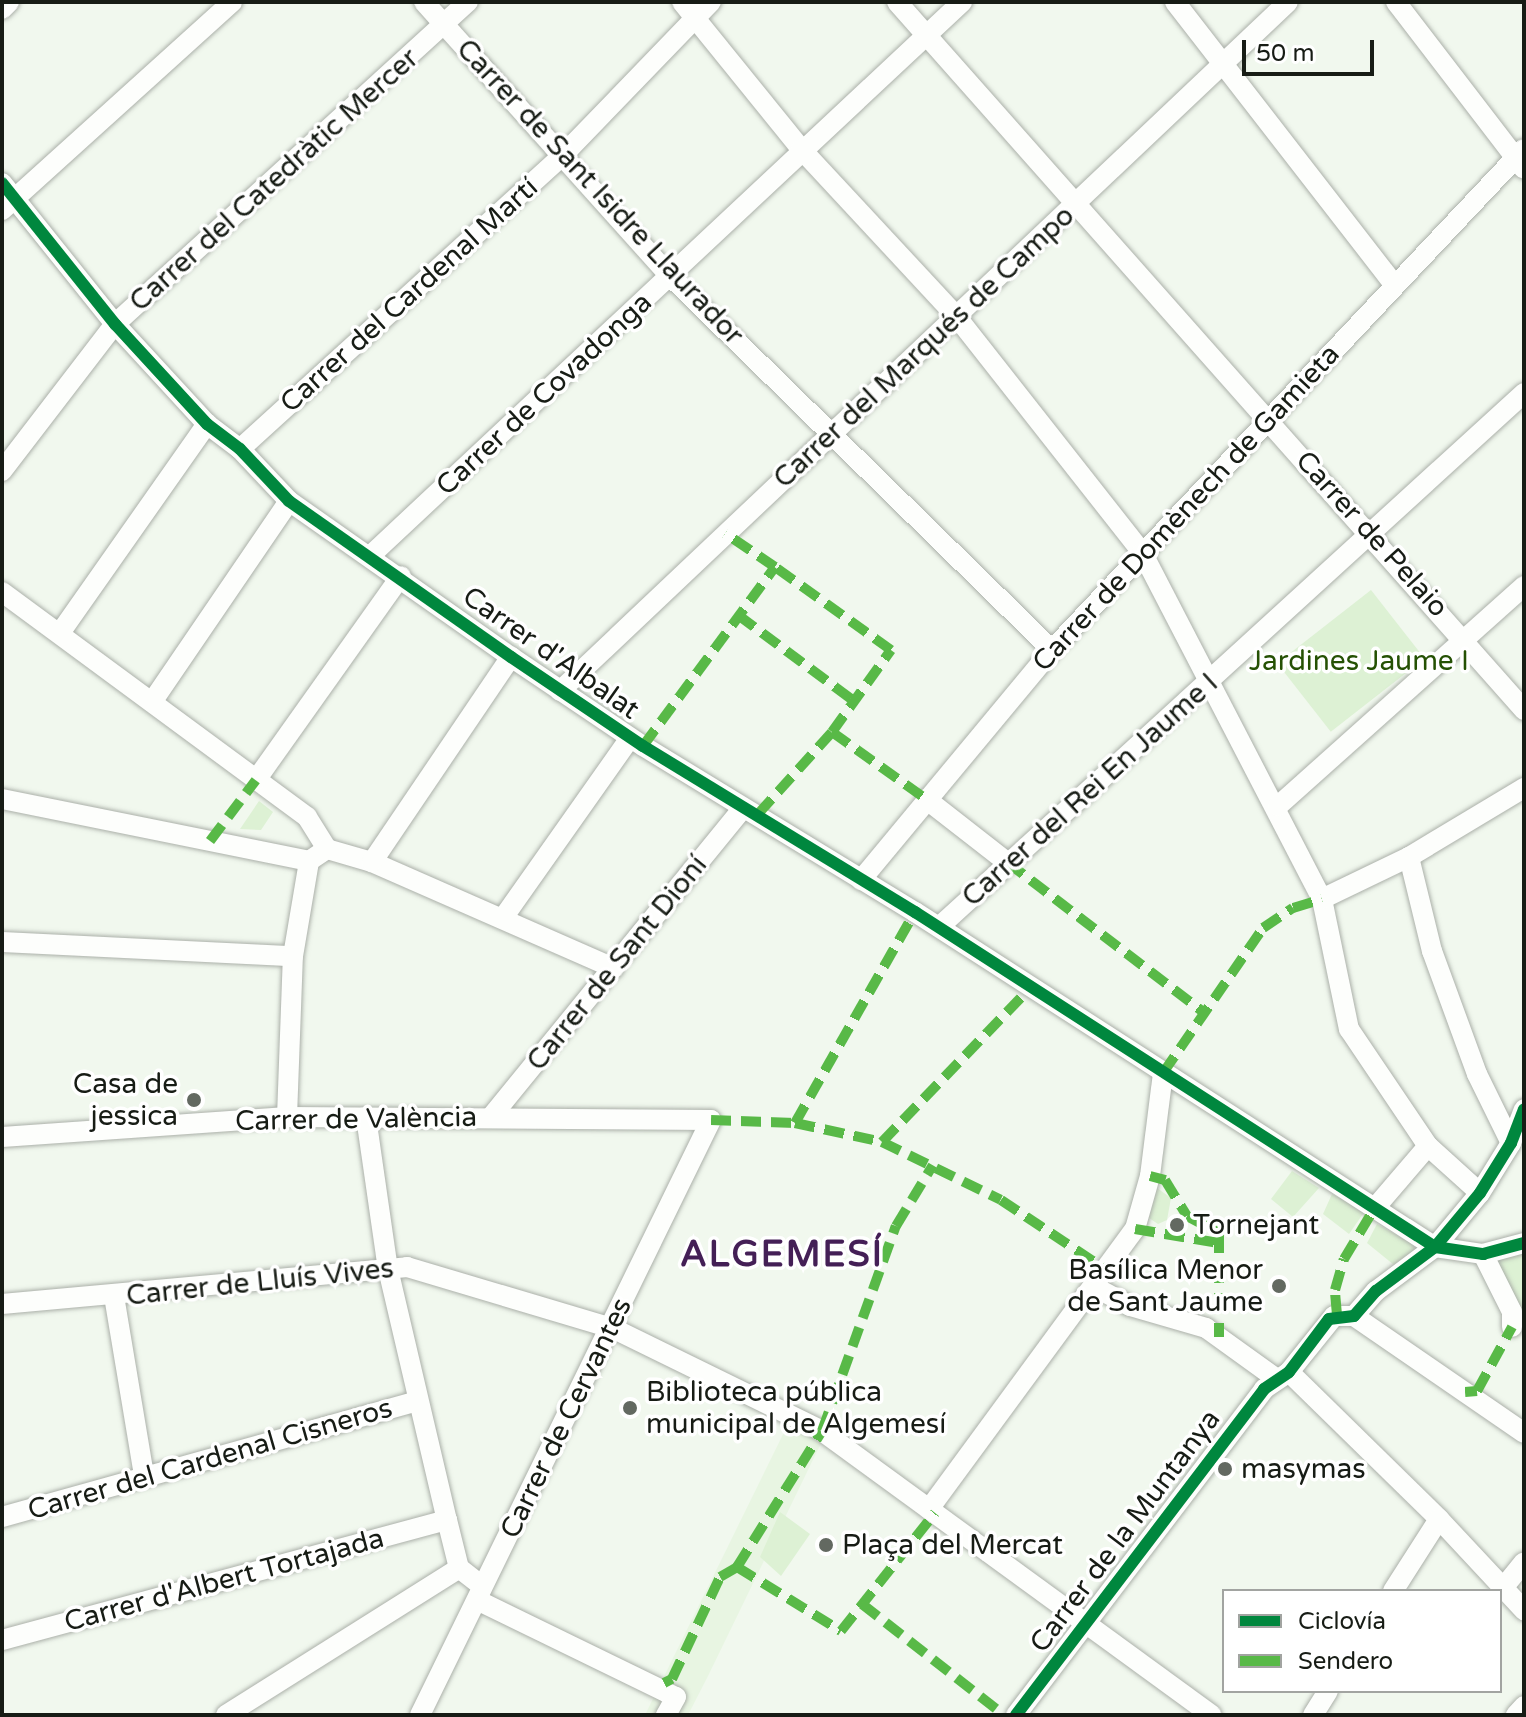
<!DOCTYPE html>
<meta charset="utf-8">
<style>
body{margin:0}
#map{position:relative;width:1526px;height:1717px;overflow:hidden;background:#f1f8ee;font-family:"Varela Round",sans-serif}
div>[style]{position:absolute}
.built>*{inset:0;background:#e8f5e2}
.green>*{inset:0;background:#ddf1d4;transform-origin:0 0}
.roads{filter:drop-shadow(0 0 2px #abb0a9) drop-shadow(0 0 2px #abb0a9)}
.minor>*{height:20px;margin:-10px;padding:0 10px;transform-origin:10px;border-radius:10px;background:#fdfefc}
.quiet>*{height:10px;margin-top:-5px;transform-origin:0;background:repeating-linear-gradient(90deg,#58b947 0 20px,transparent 0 30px)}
.cycleway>*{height:12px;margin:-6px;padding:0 6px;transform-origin:6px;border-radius:6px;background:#00873e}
.dots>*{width:22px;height:22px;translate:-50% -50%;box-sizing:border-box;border:4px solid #fff;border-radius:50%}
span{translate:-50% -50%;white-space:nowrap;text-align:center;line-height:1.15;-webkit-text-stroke:7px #fff;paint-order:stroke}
.street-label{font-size:28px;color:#171c15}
.park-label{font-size:28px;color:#255104}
.poi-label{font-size:28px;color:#171c15}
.right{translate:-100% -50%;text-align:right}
.left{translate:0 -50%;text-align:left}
.district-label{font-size:36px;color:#441f56;font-weight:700;letter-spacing:2px}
.frame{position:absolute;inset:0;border:4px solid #171c15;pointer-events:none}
.legend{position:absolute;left:1222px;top:1589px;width:280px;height:104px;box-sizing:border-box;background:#fff;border:2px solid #a2a4a1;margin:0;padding:10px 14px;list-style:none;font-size:24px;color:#171c15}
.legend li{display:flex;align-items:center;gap:16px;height:40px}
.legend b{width:40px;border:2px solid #a2a4a1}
.scale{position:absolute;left:1242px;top:40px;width:132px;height:36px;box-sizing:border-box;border:4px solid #171c15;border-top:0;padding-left:10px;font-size:24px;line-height:28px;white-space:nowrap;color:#171c15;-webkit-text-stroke:6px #fff;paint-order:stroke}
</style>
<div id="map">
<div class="built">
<i style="clip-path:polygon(792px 1416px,825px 1435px,708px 1676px,688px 1715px,645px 1715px)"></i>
</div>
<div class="green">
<i style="left:1371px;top:590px;width:87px;height:119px;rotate:52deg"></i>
<i style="clip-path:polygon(259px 801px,273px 812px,261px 830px,240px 829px)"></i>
<i style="clip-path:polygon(1292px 1171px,1319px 1188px,1293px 1217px,1271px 1199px)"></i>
<i style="clip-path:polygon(1157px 1188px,1171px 1198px,1167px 1220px,1158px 1224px,1149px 1218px)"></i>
<i style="clip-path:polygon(1332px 1194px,1365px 1211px,1349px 1234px,1323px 1214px)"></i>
<i style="clip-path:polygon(1377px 1224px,1414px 1245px,1414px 1253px,1399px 1269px,1367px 1243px)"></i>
<i style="clip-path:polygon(1524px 1252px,1524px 1317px,1522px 1317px,1495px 1260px)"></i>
<i style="clip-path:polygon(780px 1512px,810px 1534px,781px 1576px,760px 1557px)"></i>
</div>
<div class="roads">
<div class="minor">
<i style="left:424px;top:2px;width:370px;rotate:48.1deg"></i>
<i style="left:671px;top:277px;width:533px;rotate:44.39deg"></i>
<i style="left:682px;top:2px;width:189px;rotate:51deg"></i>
<i style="left:801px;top:149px;width:228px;rotate:47.1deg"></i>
<i style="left:956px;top:316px;width:300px;rotate:51.8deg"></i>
<i style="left:1142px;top:552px;width:391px;rotate:62.6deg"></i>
<i style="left:1322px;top:899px;width:133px;rotate:78.3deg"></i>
<i style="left:1349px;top:1029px;width:141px;rotate:56deg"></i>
<i style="left:1428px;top:1146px;width:70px;rotate:42.1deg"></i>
<i style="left:897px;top:2px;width:946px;rotate:48.47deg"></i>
<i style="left:1175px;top:2px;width:356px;rotate:52.2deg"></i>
<i style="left:1396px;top:2px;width:210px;rotate:52.5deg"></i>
<i style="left:2px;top:9px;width:10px;rotate:-45deg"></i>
<i style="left:2px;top:183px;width:181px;rotate:51.3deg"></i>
<i style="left:115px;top:324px;width:136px;rotate:47.4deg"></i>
<i style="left:207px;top:424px;width:41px;rotate:37.1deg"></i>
<i style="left:240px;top:449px;width:71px;rotate:46.7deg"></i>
<i style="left:289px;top:501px;width:271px;rotate:35.1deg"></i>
<i style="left:511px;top:657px;width:159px;rotate:34deg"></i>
<i style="left:643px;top:746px;width:319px;rotate:31.4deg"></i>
<i style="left:915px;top:912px;width:619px;rotate:32.79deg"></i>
<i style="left:1435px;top:1247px;width:49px;rotate:8.3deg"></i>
<i style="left:1483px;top:1254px;width:42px;rotate:-15deg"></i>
<i style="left:2px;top:210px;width:310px;rotate:-42.1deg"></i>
<i style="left:240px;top:449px;width:437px;rotate:-42.3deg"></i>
<i style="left:563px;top:155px;width:213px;rotate:-46deg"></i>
<i style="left:2px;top:471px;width:185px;rotate:-52.5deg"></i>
<i style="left:115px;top:324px;width:478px;rotate:-42.4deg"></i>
<i style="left:370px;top:556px;width:811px;rotate:-43.1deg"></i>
<i style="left:2px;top:592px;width:379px;rotate:36.4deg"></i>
<i style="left:307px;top:817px;width:38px;rotate:58deg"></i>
<i style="left:60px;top:633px;width:256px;rotate:-54.9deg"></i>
<i style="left:560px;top:691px;width:1002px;rotate:-43.42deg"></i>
<i style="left:152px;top:702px;width:243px;rotate:-55.7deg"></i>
<i style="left:256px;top:780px;width:250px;rotate:-54.6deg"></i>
<i style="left:2px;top:799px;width:313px;rotate:11.4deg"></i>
<i style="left:309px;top:861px;width:22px;rotate:-34deg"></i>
<i style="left:926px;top:799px;width:103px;rotate:37.9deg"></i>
<i style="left:1278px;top:806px;width:330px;rotate:-41.8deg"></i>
<i style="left:327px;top:849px;width:47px;rotate:16.1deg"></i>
<i style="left:372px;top:862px;width:264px;rotate:23.7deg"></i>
<i style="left:1409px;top:857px;width:97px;rotate:76.3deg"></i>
<i style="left:1432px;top:951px;width:131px;rotate:69.9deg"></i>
<i style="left:1477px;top:1074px;width:77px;rotate:63.8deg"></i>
<i style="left:372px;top:862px;width:248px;rotate:-55.9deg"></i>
<i style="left:861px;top:880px;width:299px;rotate:-50.3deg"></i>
<i style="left:1052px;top:650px;width:688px;rotate:-46.71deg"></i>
<i style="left:1322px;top:899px;width:97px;rotate:-25.8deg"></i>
<i style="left:1409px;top:857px;width:134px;rotate:-31deg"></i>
<i style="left:503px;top:918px;width:220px;rotate:-54.8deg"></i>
<i style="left:939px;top:927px;width:792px;rotate:-42.39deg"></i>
<i style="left:2px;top:942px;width:291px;rotate:2.8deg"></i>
<i style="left:287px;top:1117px;width:161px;rotate:-87.9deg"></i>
<i style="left:293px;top:956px;width:96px;rotate:-80.4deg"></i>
<i style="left:366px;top:1117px;width:154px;rotate:81.8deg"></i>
<i style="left:388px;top:1269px;width:258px;rotate:76.8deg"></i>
<i style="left:447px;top:1520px;width:49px;rotate:76deg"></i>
<i style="left:459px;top:1568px;width:29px;rotate:38deg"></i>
<i style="left:491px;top:1117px;width:397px;rotate:-50.8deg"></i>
<i style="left:2px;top:1137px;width:286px;rotate:-4deg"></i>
<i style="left:287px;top:1117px;width:424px;rotate:0.4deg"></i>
<i style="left:711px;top:1120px;width:662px;rotate:116.06deg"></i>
<i style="left:1374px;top:1209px;width:83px;rotate:-49.4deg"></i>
<i style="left:1483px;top:1254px;width:65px;rotate:63.4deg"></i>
<i style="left:1512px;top:1312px;width:15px;rotate:90deg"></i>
<i style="left:1093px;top:1286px;width:42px;rotate:28.4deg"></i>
<i style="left:1130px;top:1306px;width:79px;rotate:16.1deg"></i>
<i style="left:1206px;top:1328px;width:87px;rotate:35.7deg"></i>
<i style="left:114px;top:1296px;width:182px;rotate:80.5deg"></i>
<i style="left:2px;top:1304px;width:407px;rotate:-5.2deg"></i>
<i style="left:407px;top:1267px;width:214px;rotate:16.6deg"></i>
<i style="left:612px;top:1328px;width:234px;rotate:26.1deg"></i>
<i style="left:822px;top:1431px;width:482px;rotate:36.1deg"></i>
<i style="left:1354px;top:1316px;width:33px;rotate:-49deg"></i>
<i style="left:1376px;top:1291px;width:74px;rotate:-36.7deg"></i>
<i style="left:1435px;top:1247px;width:70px;rotate:-50.2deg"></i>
<i style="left:1480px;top:1193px;width:59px;rotate:-58.2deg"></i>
<i style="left:1511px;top:1143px;width:36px;rotate:-69deg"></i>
<i style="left:1289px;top:1372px;width:210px;rotate:44.4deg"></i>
<i style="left:1439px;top:1519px;width:125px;rotate:47deg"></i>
<i style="left:929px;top:1509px;width:348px;rotate:-53.7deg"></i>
<i style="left:1135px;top:1229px;width:55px;rotate:-74.2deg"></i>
<i style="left:1150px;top:1176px;width:104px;rotate:-82.8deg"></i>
<i style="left:2px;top:1517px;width:432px;rotate:-15.6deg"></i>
<i style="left:1503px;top:1588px;width:33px;rotate:-51deg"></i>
<i style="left:1393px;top:1591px;width:85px;rotate:-57.4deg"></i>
<i style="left:477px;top:1600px;width:221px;rotate:26deg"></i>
<i style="left:676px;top:1697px;width:21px;rotate:119deg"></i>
<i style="left:2px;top:1640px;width:461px;rotate:-15.1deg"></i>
<i style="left:226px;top:1715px;width:275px;rotate:-32.2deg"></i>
<i style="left:1016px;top:1715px;width:410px;rotate:-52.7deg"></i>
<i style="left:1264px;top:1389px;width:30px;rotate:-34deg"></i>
<i style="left:1289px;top:1372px;width:72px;rotate:-51.2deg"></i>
<i style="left:1334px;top:1316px;width:20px"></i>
<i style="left:1354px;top:1316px;width:206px;rotate:34.5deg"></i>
<i style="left:1313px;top:1715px;width:28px;rotate:-58deg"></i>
<i style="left:1516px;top:1715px;width:12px;rotate:-48deg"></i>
</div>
</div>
<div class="quiet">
<i style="left:738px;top:615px;width:144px;rotate:36.6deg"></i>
<i style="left:832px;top:732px;width:115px;rotate:35.5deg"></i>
<i style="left:643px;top:746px;width:222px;rotate:-53.6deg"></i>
<i style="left:775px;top:567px;width:60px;rotate:-145.8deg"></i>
<i style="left:758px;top:814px;width:110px;rotate:-47.9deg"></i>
<i style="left:832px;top:732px;width:101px;rotate:-54.3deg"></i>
<i style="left:891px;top:650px;width:143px;rotate:-144.4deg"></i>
<i style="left:210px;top:841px;width:76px;rotate:-53deg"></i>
<i style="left:1007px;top:862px;width:247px;rotate:37.4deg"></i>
<i style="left:1163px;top:1073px;width:176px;rotate:-55.4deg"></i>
<i style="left:1263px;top:928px;width:36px;rotate:-34deg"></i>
<i style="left:1293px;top:908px;width:30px;rotate:-17deg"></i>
<i style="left:711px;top:1120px;width:84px;rotate:2deg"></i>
<i style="left:795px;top:1123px;width:89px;rotate:12.3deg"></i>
<i style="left:882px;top:1142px;width:132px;rotate:26deg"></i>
<i style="left:1001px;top:1200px;width:125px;rotate:33.6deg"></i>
<i style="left:795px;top:1123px;width:243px;rotate:-60.4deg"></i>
<i style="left:882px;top:1142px;width:215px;rotate:-46.1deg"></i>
<i style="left:1150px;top:1176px;width:16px;rotate:15deg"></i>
<i style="left:1165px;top:1180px;width:42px;rotate:58.6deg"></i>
<i style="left:1187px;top:1216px;width:36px;rotate:28deg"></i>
<i style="left:1219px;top:1233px;width:104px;rotate:90deg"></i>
<i style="left:1135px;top:1229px;width:85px;rotate:9.5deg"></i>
<i style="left:1337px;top:1315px;width:25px;rotate:-95deg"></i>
<i style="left:1335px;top:1290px;width:32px;rotate:-74deg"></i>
<i style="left:1344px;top:1259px;width:58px;rotate:-59deg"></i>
<i style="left:1465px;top:1392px;width:12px;rotate:-5deg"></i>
<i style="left:1477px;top:1391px;width:73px;rotate:-61.3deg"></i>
<i style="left:737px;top:1567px;width:122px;rotate:31.6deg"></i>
<i style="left:841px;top:1631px;width:151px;rotate:-51.5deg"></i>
<i style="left:862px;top:1604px;width:180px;rotate:38deg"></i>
<i style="left:664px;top:1683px;width:9px;rotate:-27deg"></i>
<i style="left:672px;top:1679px;width:113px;rotate:-64.8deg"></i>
<i style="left:720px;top:1577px;width:20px;rotate:-30deg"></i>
<i style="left:737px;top:1567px;width:160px;rotate:-58deg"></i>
<i style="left:822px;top:1431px;width:218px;rotate:-70.2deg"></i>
<i style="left:896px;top:1226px;width:71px;rotate:-58.8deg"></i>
</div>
<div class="cycleway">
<i style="left:2px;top:183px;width:181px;rotate:51.3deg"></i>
<i style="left:115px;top:324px;width:136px;rotate:47.4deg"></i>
<i style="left:207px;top:424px;width:41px;rotate:37.1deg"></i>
<i style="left:240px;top:449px;width:71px;rotate:46.7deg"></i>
<i style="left:289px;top:501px;width:271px;rotate:35.1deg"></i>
<i style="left:511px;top:657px;width:159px;rotate:34deg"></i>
<i style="left:643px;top:746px;width:319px;rotate:31.4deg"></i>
<i style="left:915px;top:912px;width:619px;rotate:32.79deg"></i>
<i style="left:1435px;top:1247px;width:49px;rotate:8.3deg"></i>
<i style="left:1483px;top:1254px;width:42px;rotate:-15deg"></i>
<i style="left:1016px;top:1715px;width:410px;rotate:-52.7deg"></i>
<i style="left:1264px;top:1389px;width:30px;rotate:-34deg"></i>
<i style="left:1289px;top:1372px;width:66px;rotate:-53deg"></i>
<i style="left:1329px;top:1319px;width:25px;rotate:-7deg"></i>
<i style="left:1354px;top:1316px;width:33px;rotate:-49deg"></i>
<i style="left:1376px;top:1291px;width:74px;rotate:-36.7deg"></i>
<i style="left:1435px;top:1247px;width:70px;rotate:-50.2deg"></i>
<i style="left:1480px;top:1193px;width:59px;rotate:-58.2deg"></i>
<i style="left:1511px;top:1143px;width:36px;rotate:-69deg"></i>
</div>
<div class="dots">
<i style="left:194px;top:1100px;background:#636961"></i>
<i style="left:1177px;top:1225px;background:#636961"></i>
<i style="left:1279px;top:1286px;background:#636961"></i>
<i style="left:630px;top:1408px;background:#636961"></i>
<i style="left:1225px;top:1469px;background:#636961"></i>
<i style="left:826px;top:1545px;background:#636961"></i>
</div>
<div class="street-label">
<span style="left:274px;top:180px;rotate:-42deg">Carrer del Catedràtic Mercer</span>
<span style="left:600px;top:192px;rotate:47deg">Carrer de Sant Isidre Llaurador</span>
<span style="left:409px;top:295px;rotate:-42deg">Carrer del Cardenal Martí</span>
<span style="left:924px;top:347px;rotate:-43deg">Carrer del Marqués de Campo</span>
<span style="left:544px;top:394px;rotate:-43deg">Carrer de Covadonga</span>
<span style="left:1186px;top:508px;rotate:-47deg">Carrer de Domènech de Gamieta</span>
<span style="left:1372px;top:534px;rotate:48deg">Carrer de Pelaio</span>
<span style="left:551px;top:653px;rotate:35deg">Carrer d'Albalat</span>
<span style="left:1090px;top:790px;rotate:-42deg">Carrer del Rei En Jaume I</span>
<span style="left:617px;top:963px;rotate:-51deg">Carrer de Sant Dioní</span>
<span style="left:356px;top:1119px;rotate:-1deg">Carrer de València</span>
<span style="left:260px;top:1282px;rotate:-6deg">Carrer de Lluís Vives</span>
<span style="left:566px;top:1418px;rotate:-64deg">Carrer de Cervantes</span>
<span style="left:210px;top:1459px;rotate:-16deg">Carrer del Cardenal Cisneros</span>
<span style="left:1125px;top:1531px;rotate:-53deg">Carrer de la Muntanya</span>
<span style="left:224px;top:1580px;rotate:-15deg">Carrer d'Albert Tortajada</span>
</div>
<div class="park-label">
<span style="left:1359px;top:661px">Jardines Jaume I</span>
</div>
<div class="poi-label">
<span class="right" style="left:178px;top:1100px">Casa de<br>jessica</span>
<span class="left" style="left:1193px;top:1225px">Tornejant</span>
<span class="right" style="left:1263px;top:1286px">Basílica Menor<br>de Sant Jaume</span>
<span class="left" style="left:646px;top:1408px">Biblioteca pública<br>municipal de Algemesí</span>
<span class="left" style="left:1241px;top:1469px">masymas</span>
<span class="left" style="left:842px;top:1545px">Plaça del Mercat</span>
</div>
<div class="district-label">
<span style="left:782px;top:1255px">ALGEMESÍ</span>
</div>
<div class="frame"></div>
<ul class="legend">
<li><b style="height:10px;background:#00873e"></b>Ciclovía</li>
<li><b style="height:10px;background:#58b947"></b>Sendero</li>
</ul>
<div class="scale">50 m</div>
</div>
